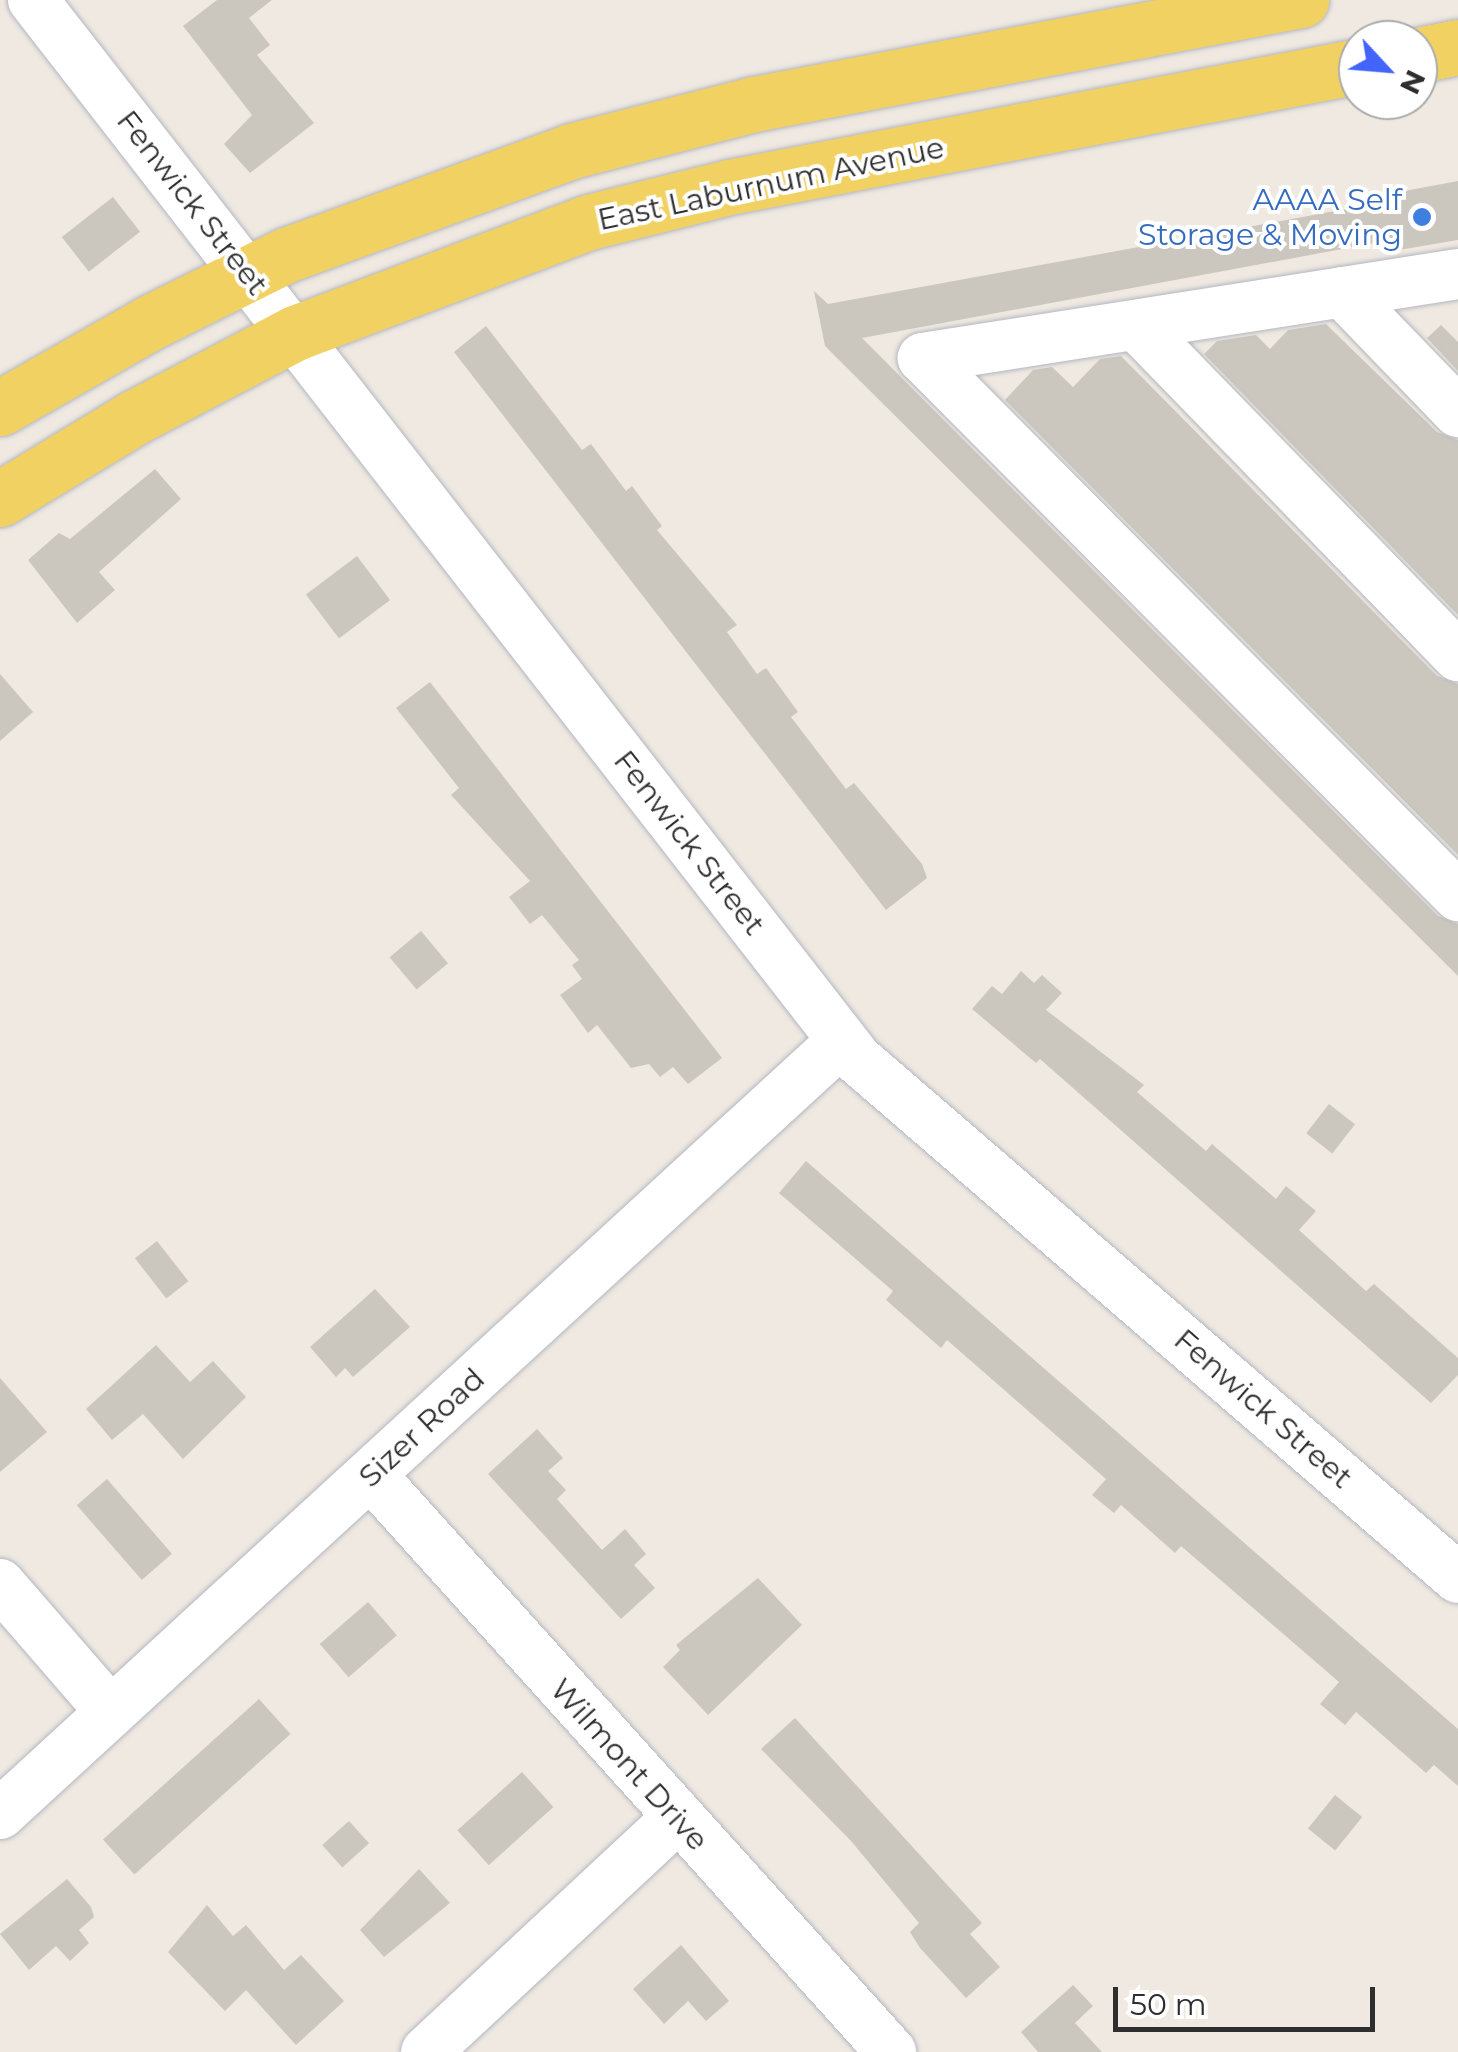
<!DOCTYPE html>
<style>
body{margin:0}
#map{position:relative;width:1458px;height:2052px;overflow:hidden;background:#efe9e1;font-family:Montserrat,sans-serif}
div>[style]{position:absolute}
.building>*{inset:0;background:#cbc7bf;transform-origin:0 0}
.roads{filter:drop-shadow(0 0 2px #b4b7c1) drop-shadow(0 0 2px #b4b7c1)}
.minor>*{height:50px;margin:-25px;padding:0 25px;transform-origin:25px;border-radius:25px;background:#fff}
.major>*{height:55px;margin:-27.5px;padding:0 27.5px;transform-origin:27.5px;border-radius:27.5px;background:#f2d163}
.dots>*{width:28px;height:28px;translate:-50% -50%;box-sizing:border-box;border:5px solid #fff;border-radius:50%}
span{translate:-50% -50%;white-space:nowrap;text-align:center;line-height:1.15;-webkit-text-stroke:8px #fff;paint-order:stroke}
.street-label{font-size:30px;color:#2e2e2e}
.shop-label{font-size:30px;color:#366cbe}
.right{translate:-100% -50%;text-align:right}
.north{position:absolute;left:1338px;top:20px;width:100px;height:100px;box-sizing:border-box;background:#fff;border:2px solid #ababab;border-radius:50%;rotate:116deg;font-size:28px;font-weight:700;line-height:40px;text-align:center;color:#2e2e2e}
.north::after{content:'';display:block;margin:auto;width:35px;height:45px;background:#4264fb;clip-path:polygon(50% 0,100% 100%,50% 72%,0 100%)}
.scale{position:absolute;left:1113px;top:1987px;width:262px;height:45px;box-sizing:border-box;border:5px solid #2e2e2e;border-top:0;padding-left:12px;font-size:30px;line-height:35px;white-space:nowrap;color:#2e2e2e;-webkit-text-stroke:8px #fff;paint-order:stroke}
</style>
<div id="map">
<div class="building">
<i style="clip-path:polygon(217px 0,272px 0,249px 18px,270px 45px,257px 55px,314px 123px,250px 173px,224px 144px,252px 115px,183px 26px)"></i>
<i style="clip-path:polygon(1458px 181px,1458px 240px,1393px 251px,1391px 240px,862px 338px,1438px 916px,1458px 924px,1458px 976px,825px 346px,814px 291px,828px 304px,1384px 202px,1383px 195px)"></i>
<i style="left:113px;top:197px;width:44px;height:65px;rotate:52deg"></i>
<i style="clip-path:polygon(1326px 324px,1437px 432px,1458px 440px,1458px 615px,1204px 354px,1217px 341px,1256px 335px,1270px 349px,1288px 330px)"></i>
<i style="clip-path:polygon(1441px 325px,1458px 342px,1458px 371px,1427px 338px)"></i>
<i style="clip-path:polygon(486px 326px,582px 450px,591px 444px,626px 491px,632px 486px,662px 526px,657px 530px,737px 625px,727px 632px,757px 674px,766px 668px,798px 712px,791px 717px,846px 789px,854px 783px,922px 864px,927px 878px,886px 910px,454px 352px)"></i>
<i style="clip-path:polygon(1121px 356px,1437px 676px,1458px 684px,1458px 855px,1005px 400px,1033px 370px,1052px 367px,1073px 387px,1100px 359px)"></i>
<i style="clip-path:polygon(155px 469px,181px 499px,99px 572px,115px 590px,77px 623px,28px 560px,59px 533px,70px 539px)"></i>
<i style="left:357px;top:556px;width:55px;height:64px;rotate:53deg"></i>
<i style="clip-path:polygon(0 674px,33px 712px,0 741px)"></i>
<i style="clip-path:polygon(430px 682px,722px 1058px,688px 1084px,673px 1067px,660px 1077px,649px 1064px,631px 1068px,597px 1025px,588px 1033px,560px 995px,582px 979px,572px 965px,579px 960px,542px 915px,530px 924px,509px 897px,530px 881px,451px 795px,459px 788px,396px 708px)"></i>
<i style="left:421px;top:931px;width:42px;height:41px;rotate:50deg"></i>
<i style="clip-path:polygon(1021px 971px,1034px 983px,1042px 975px,1062px 993px,1046px 1010px,1144px 1085px,1137px 1092px,1206px 1151px,1212px 1144px,1276px 1199px,1286px 1186px,1316px 1211px,1299px 1230px,1366px 1291px,1374px 1284px,1458px 1358px,1458px 1375px,1431px 1403px,1040px 1059px,1036px 1063px,972px 1009px,992px 986px,1002px 994px)"></i>
<i style="left:1329px;top:1104px;width:33px;height:37px;rotate:38deg"></i>
<i style="clip-path:polygon(806px 1161px,1458px 1729px,1458px 1786px,1434px 1765px,1426px 1773px,1356px 1712px,1345px 1725px,1320px 1704px,1339px 1682px,1181px 1546px,1175px 1553px,1121px 1505px,1114px 1513px,1092px 1495px,1106px 1479px,947px 1340px,941px 1348px,886px 1300px,893px 1291px,779px 1193px)"></i>
<i style="left:157px;top:1241px;width:51px;height:28px;rotate:52deg"></i>
<i style="clip-path:polygon(375px 1289px,410px 1327px,353px 1377px,345px 1368px,336px 1377px,310px 1347px)"></i>
<i style="clip-path:polygon(156px 1345px,190px 1382px,213px 1361px,246px 1397px,183px 1459px,143px 1414px,112px 1440px,86px 1409px)"></i>
<i style="clip-path:polygon(0 1378px,47px 1432px,0 1472px)"></i>
<i style="clip-path:polygon(537px 1429px,563px 1458px,548px 1471px,566px 1490px,557px 1499px,602px 1550px,625px 1529px,646px 1554px,634px 1565px,655px 1588px,621px 1619px,488px 1474px)"></i>
<i style="left:107px;top:1479px;width:99px;height:40px;rotate:49deg"></i>
<i style="clip-path:polygon(758px 1578px,802px 1625px,708px 1715px,663px 1667px,680px 1650px,676px 1645px)"></i>
<i style="left:368px;top:1602px;width:44px;height:64px;rotate:49deg"></i>
<i style="left:259px;top:1699px;width:47px;height:210px;rotate:48deg"></i>
<i style="clip-path:polygon(795px 1718px,982px 1923px,970px 1934px,1000px 1967px,966px 1998px,920px 1948px,910px 1932px,919px 1923px,851px 1841px,761px 1749px)"></i>
<i style="left:522px;top:1772px;width:47px;height:87px;rotate:48deg"></i>
<i style="left:1335px;top:1795px;width:35px;height:43px;rotate:39deg"></i>
<i style="left:349px;top:1821px;width:30px;height:36px;rotate:48deg"></i>
<i style="clip-path:polygon(419px 1869px,450px 1903px,384px 1957px,360px 1930px)"></i>
<i style="clip-path:polygon(67px 1879px,91px 1907px,94px 1917px,79px 1930px,89px 1943px,70px 1961px,56px 1946px,29px 1970px,0 1934px)"></i>
<i style="clip-path:polygon(207px 1905px,233px 1936px,246px 1925px,284px 1970px,301px 1955px,344px 2001px,296px 2045px,246px 1990px,225px 2011px,168px 1952px)"></i>
<i style="clip-path:polygon(681px 1945px,729px 2001px,706px 2021px,688px 2001px,664px 2024px,633px 1989px)"></i>
<i style="clip-path:polygon(1073px 1985px,1093px 2006px,1075px 2023px,1102px 2052px,1038px 2052px,1021px 2032px)"></i>
</div>
<div class="roads">
<div class="minor">
<i style="left:33px;top:0;width:1342px;rotate:52.11deg"></i>
<i style="left:857px;top:1059px;width:794px;rotate:40.81deg"></i>
<i style="left:1458px;top:274px;width:542px;rotate:171.08deg"></i>
<i style="left:923px;top:358px;width:759px;rotate:45.16deg"></i>
<i style="left:1342px;top:292px;width:167px;rotate:46deg"></i>
<i style="left:1136px;top:325px;width:462px;rotate:45.8deg"></i>
<i style="left:371px;top:1475px;width:777px;rotate:47.97deg"></i>
<i style="left:0;top:1584px;width:169px;rotate:49.1deg"></i>
<i style="left:0;top:1814px;width:1143px;rotate:-42.55deg"></i>
<i style="left:426px;top:2052px;width:342px;rotate:-43deg"></i>
</div>
<div class="major">
<i style="left:1418px;top:55px;width:41px;rotate:-11.3deg"></i>
<i style="left:0;top:408px;width:169px;rotate:-29.7deg"></i>
<i style="left:147px;top:324px;width:155px;rotate:-26.4deg"></i>
<i style="left:286px;top:255px;width:303px;rotate:-20deg"></i>
<i style="left:571px;top:151px;width:189px;rotate:-14.4deg"></i>
<i style="left:754px;top:104px;width:557px;rotate:-10.77deg"></i>
<i style="left:0;top:499px;width:158px;rotate:-31.3deg"></i>
<i style="left:135px;top:417px;width:181px;rotate:-27.7deg"></i>
<i style="left:295px;top:333px;width:314px;rotate:-20.7deg"></i>
<i style="left:589px;top:222px;width:144px;rotate:-14deg"></i>
<i style="left:729px;top:187px;width:641px;rotate:-10.89deg"></i>
</div>
</div>
<div class="dots">
<i style="left:1422px;top:217px;background:#3f7fe0"></i>
</div>
<div class="street-label">
<span style="left:771px;top:184px;rotate:-12deg">East Laburnum Avenue</span>
<span style="left:192px;top:203px;rotate:52deg">Fenwick Street</span>
<span style="left:689px;top:843px;rotate:52deg">Fenwick Street</span>
<span style="left:1263px;top:1409px;rotate:41deg">Fenwick Street</span>
<span style="left:422px;top:1428px;rotate:-43deg">Sizer Road</span>
<span style="left:629px;top:1765px;rotate:48deg">Wilmont Drive</span>
</div>
<div class="shop-label">
<span class="right" style="left:1402px;top:217px">AAAA Self<br>Storage &amp; Moving</span>
</div>
<div class="north">N</div>
<div class="scale">50 m</div>
</div>
